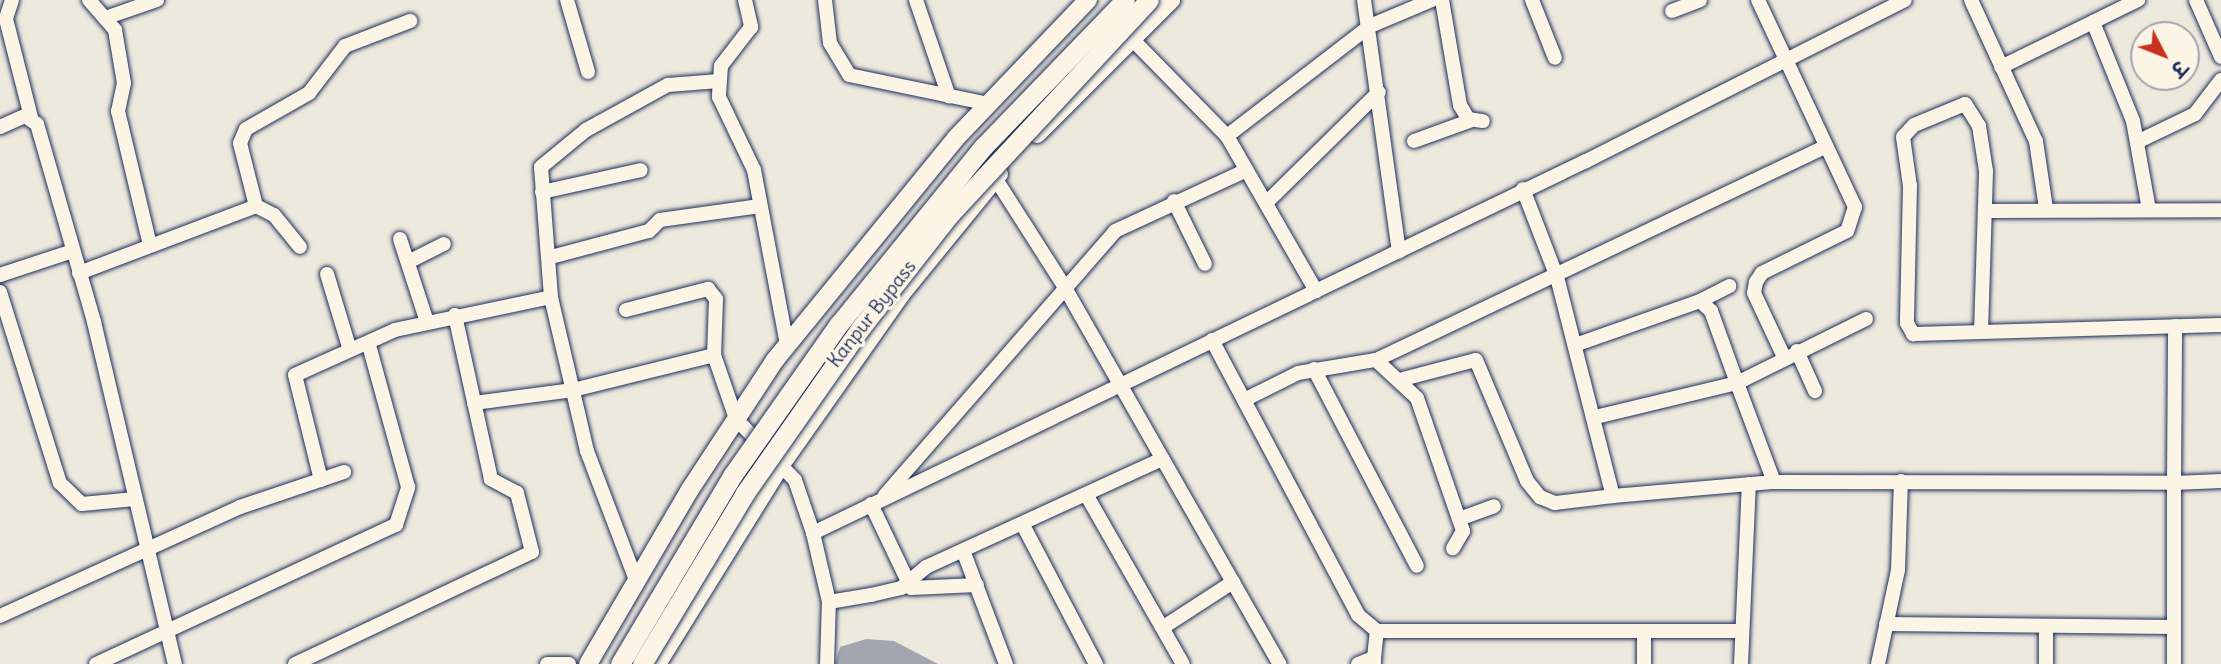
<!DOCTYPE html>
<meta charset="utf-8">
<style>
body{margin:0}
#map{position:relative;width:2221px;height:664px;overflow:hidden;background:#eee9dd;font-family:Delius,"Playpen Sans Deva",sans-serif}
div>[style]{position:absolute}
.water>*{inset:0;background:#a2a7af}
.roads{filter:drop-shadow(0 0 2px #1b2f5e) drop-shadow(0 0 2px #1b2f5e)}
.minor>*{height:14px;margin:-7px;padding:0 7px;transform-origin:7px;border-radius:7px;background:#fcf5e5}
.major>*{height:18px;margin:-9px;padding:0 9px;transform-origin:9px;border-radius:9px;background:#fcf5e5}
.bridges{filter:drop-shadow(0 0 2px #1b2f5e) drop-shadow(0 0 2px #1b2f5e)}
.highway-bridge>*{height:19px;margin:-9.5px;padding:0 9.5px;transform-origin:9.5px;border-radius:9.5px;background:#fcf5e5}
span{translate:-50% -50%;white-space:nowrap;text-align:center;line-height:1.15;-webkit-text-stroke:7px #fcf5e5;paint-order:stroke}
.street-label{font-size:19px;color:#1b2f5e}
.north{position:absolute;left:2130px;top:21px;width:70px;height:70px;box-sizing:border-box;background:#fcf5e5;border:2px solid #a2a6af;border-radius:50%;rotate:132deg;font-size:19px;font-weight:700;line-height:28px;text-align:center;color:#1b2f5e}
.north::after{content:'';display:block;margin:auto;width:24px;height:32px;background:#c8321e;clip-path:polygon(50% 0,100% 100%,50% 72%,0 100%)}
</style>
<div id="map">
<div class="water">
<i style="clip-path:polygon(866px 639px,894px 641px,938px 664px,835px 664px,840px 647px)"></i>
</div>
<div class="roads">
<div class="minor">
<i style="left:12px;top:0;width:20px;rotate:108deg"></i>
<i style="left:6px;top:19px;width:101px;rotate:75.7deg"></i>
<i style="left:89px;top:0;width:40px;rotate:49deg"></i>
<i style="left:115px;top:30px;width:54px;rotate:80.4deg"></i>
<i style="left:124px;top:83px;width:29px;rotate:102deg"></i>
<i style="left:118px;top:111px;width:138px;rotate:76.6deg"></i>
<i style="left:567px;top:0;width:75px;rotate:73.7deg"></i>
<i style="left:745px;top:0;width:28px;rotate:77deg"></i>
<i style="left:751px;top:27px;width:49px;rotate:127.6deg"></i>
<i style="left:721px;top:66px;width:31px;rotate:94deg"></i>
<i style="left:719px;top:97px;width:81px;rotate:64.4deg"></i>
<i style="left:754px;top:170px;width:177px;rotate:79.3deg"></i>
<i style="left:825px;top:0;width:43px;rotate:83.4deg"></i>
<i style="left:830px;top:43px;width:37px;rotate:59deg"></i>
<i style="left:849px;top:75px;width:143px;rotate:11.7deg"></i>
<i style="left:916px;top:0;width:102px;rotate:71.2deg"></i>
<i style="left:1364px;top:0;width:254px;rotate:82.1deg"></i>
<i style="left:1442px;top:0;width:107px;rotate:80.3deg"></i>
<i style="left:1460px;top:105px;width:16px;rotate:60deg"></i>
<i style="left:1468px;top:119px;width:15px;rotate:8deg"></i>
<i style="left:1532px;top:0;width:62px;rotate:68.4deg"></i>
<i style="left:1758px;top:0;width:229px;rotate:64.9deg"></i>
<i style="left:1855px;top:207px;width:25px;rotate:108deg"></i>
<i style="left:1847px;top:231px;width:95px;rotate:153.7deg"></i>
<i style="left:1762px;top:273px;width:11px;rotate:124deg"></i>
<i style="left:1756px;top:282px;width:11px;rotate:100deg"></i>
<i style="left:1754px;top:293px;width:71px;rotate:64.9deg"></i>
<i style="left:1971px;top:0;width:155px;rotate:65.3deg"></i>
<i style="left:2036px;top:141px;width:69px;rotate:81.6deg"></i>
<i style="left:2196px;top:0;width:62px;rotate:66.3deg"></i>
<i style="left:1672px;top:11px;width:30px;rotate:-21deg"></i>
<i style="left:108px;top:17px;width:52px;rotate:-19.1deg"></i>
<i style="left:2093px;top:22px;width:107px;rotate:68deg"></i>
<i style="left:2133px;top:121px;width:90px;rotate:79.8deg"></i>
<i style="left:1130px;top:37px;width:139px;rotate:45.6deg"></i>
<i style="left:1227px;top:136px;width:179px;rotate:60.1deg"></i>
<i style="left:2001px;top:67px;width:153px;rotate:-26.1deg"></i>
<i style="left:0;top:127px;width:27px;rotate:-24deg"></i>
<i style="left:25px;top:116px;width:14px;rotate:34deg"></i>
<i style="left:37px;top:124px;width:206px;rotate:73.9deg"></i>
<i style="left:94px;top:322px;width:351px;rotate:76.7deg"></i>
<i style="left:1227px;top:136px;width:180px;rotate:-37.6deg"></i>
<i style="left:1370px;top:26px;width:67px;rotate:-22.8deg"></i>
<i style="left:1414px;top:141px;width:62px;rotate:-19.9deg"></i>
<i style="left:2139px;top:141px;width:62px;rotate:-25.7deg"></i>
<i style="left:2195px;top:114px;width:43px;rotate:-52.6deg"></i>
<i style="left:995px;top:178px;width:128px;rotate:57.4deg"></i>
<i style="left:1064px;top:286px;width:435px;rotate:60.3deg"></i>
<i style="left:1523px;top:189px;width:94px;rotate:68.9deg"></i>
<i style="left:1557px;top:277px;width:226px;rotate:75.7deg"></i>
<i style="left:1613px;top:496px;width:162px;rotate:-5deg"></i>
<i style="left:1774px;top:482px;width:400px;rotate:0.1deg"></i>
<i style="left:2174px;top:483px;width:157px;rotate:-89.6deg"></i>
<i style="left:542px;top:192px;width:101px;rotate:-12.5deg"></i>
<i style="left:1174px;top:201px;width:70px;rotate:63.8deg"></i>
<i style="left:1266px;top:203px;width:158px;rotate:-44.5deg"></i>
<i style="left:256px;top:206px;width:65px;rotate:-104.3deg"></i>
<i style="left:240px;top:143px;width:15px;rotate:-67deg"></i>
<i style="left:246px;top:129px;width:73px;rotate:-29.7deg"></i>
<i style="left:309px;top:93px;width:59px;rotate:-52.5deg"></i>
<i style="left:345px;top:46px;width:70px;rotate:-21deg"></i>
<i style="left:1988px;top:211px;width:233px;rotate:-0.2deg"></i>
<i style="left:400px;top:239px;width:87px;rotate:72deg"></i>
<i style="left:551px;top:257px;width:101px;rotate:-14.9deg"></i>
<i style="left:649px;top:231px;width:16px;rotate:-45deg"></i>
<i style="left:660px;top:220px;width:101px;rotate:-8deg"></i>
<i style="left:408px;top:262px;width:40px;rotate:-26.6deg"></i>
<i style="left:79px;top:273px;width:189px;rotate:-20.7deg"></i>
<i style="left:256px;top:206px;width:20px;rotate:27deg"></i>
<i style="left:274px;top:215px;width:41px;rotate:50.9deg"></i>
<i style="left:327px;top:274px;width:79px;rotate:73.2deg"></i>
<i style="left:0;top:275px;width:77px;rotate:-18.2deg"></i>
<i style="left:0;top:292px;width:200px;rotate:72.6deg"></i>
<i style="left:60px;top:483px;width:30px;rotate:44deg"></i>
<i style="left:82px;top:504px;width:53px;rotate:-5.4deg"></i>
<i style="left:1700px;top:301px;width:33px;rotate:-27deg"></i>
<i style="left:626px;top:310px;width:85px;rotate:-14.4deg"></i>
<i style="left:708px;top:289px;width:13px;rotate:51deg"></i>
<i style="left:716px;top:299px;width:56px;rotate:92deg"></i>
<i style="left:1981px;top:332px;width:161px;rotate:-88.2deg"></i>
<i style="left:1986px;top:171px;width:46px;rotate:-98.8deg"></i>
<i style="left:1979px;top:126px;width:26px;rotate:-122deg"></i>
<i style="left:1965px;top:104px;width:55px;rotate:157.6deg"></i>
<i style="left:1914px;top:125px;width:16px;rotate:133deg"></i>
<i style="left:1903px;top:137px;width:49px;rotate:81.9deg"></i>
<i style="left:1910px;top:186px;width:137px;rotate:91.3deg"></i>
<i style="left:1907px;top:323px;width:13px;rotate:61deg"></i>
<i style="left:1913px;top:334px;width:308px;rotate:-1.7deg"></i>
<i style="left:1212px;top:340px;width:311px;rotate:62deg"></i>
<i style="left:1358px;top:615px;width:25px;rotate:40deg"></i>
<i style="left:1575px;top:345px;width:133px;rotate:-19.4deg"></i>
<i style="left:1700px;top:301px;width:15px;rotate:42deg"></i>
<i style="left:1711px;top:311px;width:77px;rotate:70.1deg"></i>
<i style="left:1737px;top:383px;width:146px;rotate:166.5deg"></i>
<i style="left:1797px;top:351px;width:44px;rotate:65.8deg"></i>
<i style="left:1376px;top:360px;width:56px;rotate:42.8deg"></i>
<i style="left:1417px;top:398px;width:141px;rotate:70.9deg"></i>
<i style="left:1463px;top:531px;width:20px;rotate:120deg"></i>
<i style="left:1314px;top:369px;width:222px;rotate:62.4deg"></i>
<i style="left:1403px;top:379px;width:75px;rotate:-14.6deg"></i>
<i style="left:1476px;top:360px;width:131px;rotate:67.1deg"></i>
<i style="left:1527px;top:481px;width:21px;rotate:51deg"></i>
<i style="left:1540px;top:497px;width:16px;rotate:22deg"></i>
<i style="left:1555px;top:503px;width:58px;rotate:-6.9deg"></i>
<i style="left:1244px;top:400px;width:60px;rotate:-26.6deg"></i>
<i style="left:1298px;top:373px;width:79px;rotate:-9.5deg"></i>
<i style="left:1376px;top:360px;width:497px;rotate:-25.4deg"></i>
<i style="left:474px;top:403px;width:100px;rotate:-7.5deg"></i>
<i style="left:573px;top:390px;width:145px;rotate:-13.9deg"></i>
<i style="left:714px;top:355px;width:68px;rotate:71deg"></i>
<i style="left:736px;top:419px;width:85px;rotate:46deg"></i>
<i style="left:795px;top:480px;width:56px;rotate:71.2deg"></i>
<i style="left:813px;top:533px;width:858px;rotate:-25.7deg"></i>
<i style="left:1586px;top:161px;width:357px;rotate:-26.8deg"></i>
<i style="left:321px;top:480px;width:108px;rotate:-103.9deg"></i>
<i style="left:295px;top:375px;width:110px;rotate:-24.2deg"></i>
<i style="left:395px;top:330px;width:159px;rotate:-11.9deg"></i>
<i style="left:1774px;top:482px;width:106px;rotate:-110.5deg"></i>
<i style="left:1737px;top:383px;width:144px;rotate:-26.4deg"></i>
<i style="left:885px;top:495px;width:350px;rotate:-48.9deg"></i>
<i style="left:1115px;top:231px;width:145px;rotate:-24.8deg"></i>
<i style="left:1087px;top:496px;width:193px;rotate:60.3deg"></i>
<i style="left:871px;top:504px;width:93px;rotate:64.5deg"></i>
<i style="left:911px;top:588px;width:66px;rotate:-2.6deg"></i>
<i style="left:1459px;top:519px;width:37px;rotate:-20deg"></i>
<i style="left:1024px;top:527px;width:155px;rotate:62.3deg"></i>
<i style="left:813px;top:533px;width:71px;rotate:76.9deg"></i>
<i style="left:829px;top:602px;width:43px;rotate:-9.5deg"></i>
<i style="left:871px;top:595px;width:31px;rotate:-13deg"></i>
<i style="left:901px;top:588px;width:33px;rotate:-40deg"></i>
<i style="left:926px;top:567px;width:260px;rotate:-24.6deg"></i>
<i style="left:964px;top:553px;width:119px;rotate:69.3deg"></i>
<i style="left:636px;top:580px;width:138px;rotate:-110.8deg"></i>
<i style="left:587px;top:451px;width:158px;rotate:-103.2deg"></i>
<i style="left:551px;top:297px;width:130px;rotate:-94.4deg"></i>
<i style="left:541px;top:167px;width:58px;rotate:-39.4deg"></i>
<i style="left:586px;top:130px;width:94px;rotate:-28.8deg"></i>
<i style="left:668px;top:85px;width:51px;rotate:-4.5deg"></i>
<i style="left:0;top:616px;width:264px;rotate:-24.4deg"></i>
<i style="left:240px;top:507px;width:110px;rotate:-18.6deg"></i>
<i style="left:1886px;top:624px;width:288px;rotate:0.6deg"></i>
<i style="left:1165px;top:626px;width:81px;rotate:-32.9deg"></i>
<i style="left:1374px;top:658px;width:27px;rotate:-84deg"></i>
<i style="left:1377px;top:631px;width:365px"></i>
<i style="left:96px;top:664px;width:331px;rotate:-24.9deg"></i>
<i style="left:396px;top:525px;width:40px;rotate:-72deg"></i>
<i style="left:408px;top:487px;width:150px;rotate:-105.4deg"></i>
<i style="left:295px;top:664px;width:262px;rotate:-25.3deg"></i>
<i style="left:532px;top:552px;width:61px;rotate:-104.3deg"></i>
<i style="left:517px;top:493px;width:30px;rotate:-152deg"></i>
<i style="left:491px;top:479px;width:168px;rotate:-102.4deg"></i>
<i style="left:547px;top:664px;width:22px"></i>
<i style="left:827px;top:664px;width:62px;rotate:-88.2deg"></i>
<i style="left:1358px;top:664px;width:17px;rotate:-21deg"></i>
<i style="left:1374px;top:658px;width:6px;rotate:90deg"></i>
<i style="left:1644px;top:664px;width:33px;rotate:-90deg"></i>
<i style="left:1741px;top:664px;width:180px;rotate:-87.5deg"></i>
<i style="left:1878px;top:664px;width:96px;rotate:-78deg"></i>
<i style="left:1898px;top:570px;width:89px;rotate:-88.1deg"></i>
<i style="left:2046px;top:664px;width:38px;rotate:-90deg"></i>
<i style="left:2174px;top:664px;width:181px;rotate:-90deg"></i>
<i style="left:2174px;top:483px;width:47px;rotate:-2.4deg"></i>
</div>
<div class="major">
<i style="left:1037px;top:134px;width:190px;rotate:-45deg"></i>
<i style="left:588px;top:664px;width:200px;rotate:-59.7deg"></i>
<i style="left:689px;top:491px;width:157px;rotate:-56.7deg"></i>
<i style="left:775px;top:360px;width:286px;rotate:-50.8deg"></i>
<i style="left:956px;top:138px;width:191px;rotate:-46.3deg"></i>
<i style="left:657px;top:664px;width:237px;rotate:-58.1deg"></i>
<i style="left:782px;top:463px;width:207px;rotate:-54.8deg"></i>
<i style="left:901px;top:294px;width:155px;rotate:-50.8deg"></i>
</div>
</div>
<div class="bridges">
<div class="highway-bridge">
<i style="left:620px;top:664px;width:219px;rotate:-59.2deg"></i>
<i style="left:732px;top:476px;width:186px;rotate:-54.9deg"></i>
<i style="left:839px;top:324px;width:228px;rotate:-50.9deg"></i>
<i style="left:983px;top:147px;width:204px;rotate:-46deg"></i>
<i style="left:642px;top:664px;width:200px;rotate:-58.9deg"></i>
<i style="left:745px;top:493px;width:199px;rotate:-55deg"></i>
<i style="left:859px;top:330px;width:147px;rotate:-51.9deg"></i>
<i style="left:950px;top:214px;width:292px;rotate:-47.1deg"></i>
</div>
</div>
<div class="street-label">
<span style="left:872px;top:314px;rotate:-52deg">Kanpur Bypass</span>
</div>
<div class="north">उ</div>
</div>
